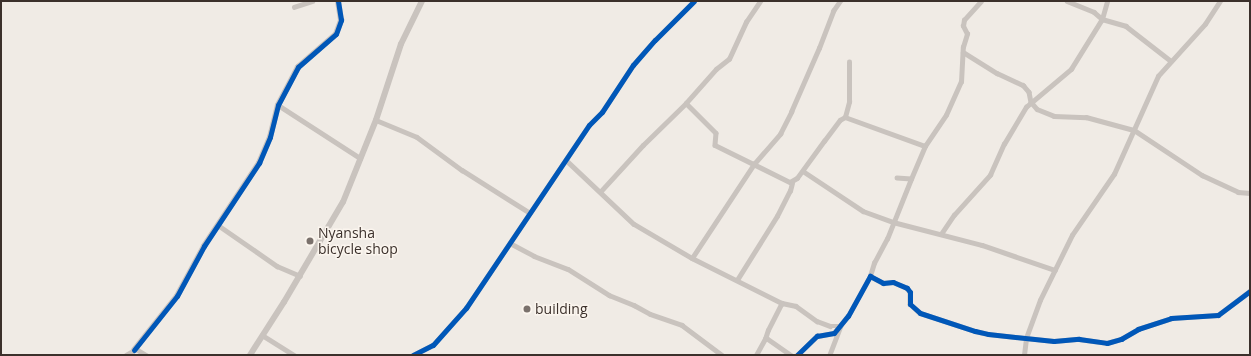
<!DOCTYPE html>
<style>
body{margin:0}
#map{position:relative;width:1251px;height:356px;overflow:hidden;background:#f0ebe5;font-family:"Open Sans",sans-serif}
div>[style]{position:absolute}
.minor>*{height:4.5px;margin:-2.25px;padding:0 2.25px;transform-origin:2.25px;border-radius:2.25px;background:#c9c3be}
.tertiary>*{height:6px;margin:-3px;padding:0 3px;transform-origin:3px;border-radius:3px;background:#c9c3be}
.cycleway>*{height:5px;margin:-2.5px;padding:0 2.5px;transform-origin:2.5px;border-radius:2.5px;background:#0057b8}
.dots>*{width:11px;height:11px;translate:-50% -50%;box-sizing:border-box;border:2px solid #fbf5ee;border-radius:50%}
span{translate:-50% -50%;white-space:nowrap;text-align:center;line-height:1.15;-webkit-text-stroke:3px #fbf5ee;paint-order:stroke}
.poi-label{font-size:14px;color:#3b302b}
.left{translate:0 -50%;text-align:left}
.frame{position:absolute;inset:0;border:2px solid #3b302b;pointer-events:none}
</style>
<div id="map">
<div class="minor">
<i style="left:1067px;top:1px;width:29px;rotate:22deg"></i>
<i style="left:1094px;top:12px;width:11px;rotate:41deg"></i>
<i style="left:1102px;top:19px;width:25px;rotate:16deg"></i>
<i style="left:1126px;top:26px;width:57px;rotate:37.9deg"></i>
<i style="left:294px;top:7px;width:19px;rotate:-18deg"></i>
<i style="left:963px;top:52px;width:40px;rotate:32deg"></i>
<i style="left:997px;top:73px;width:29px;rotate:25deg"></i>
<i style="left:1023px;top:85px;width:9px;rotate:49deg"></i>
<i style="left:1029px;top:92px;width:10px;rotate:79deg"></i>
<i style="left:1031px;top:102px;width:9px;rotate:49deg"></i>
<i style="left:1037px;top:109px;width:18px;rotate:22deg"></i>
<i style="left:1054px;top:116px;width:32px;rotate:2deg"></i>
<i style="left:1086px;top:117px;width:50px;rotate:15.2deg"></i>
<i style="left:1134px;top:130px;width:82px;rotate:33.5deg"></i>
<i style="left:1202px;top:175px;width:40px;rotate:25deg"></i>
<i style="left:1238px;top:192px;width:12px;rotate:5deg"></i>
<i style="left:686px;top:103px;width:42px;rotate:45deg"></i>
<i style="left:716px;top:133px;width:12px;rotate:95deg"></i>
<i style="left:715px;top:145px;width:84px;rotate:26.3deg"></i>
<i style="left:790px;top:182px;width:8px;rotate:-30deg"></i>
<i style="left:797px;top:178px;width:46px;rotate:-53.9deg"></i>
<i style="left:824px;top:141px;width:26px;rotate:-53deg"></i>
<i style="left:840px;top:120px;width:6px;rotate:-31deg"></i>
<i style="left:845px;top:117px;width:85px;rotate:19.9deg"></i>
<i style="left:278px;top:105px;width:98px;rotate:32.9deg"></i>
<i style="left:845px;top:117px;width:16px;rotate:-75deg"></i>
<i style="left:849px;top:102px;width:40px;rotate:-90deg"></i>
<i style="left:376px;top:120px;width:44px;rotate:22.5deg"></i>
<i style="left:417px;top:137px;width:56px;rotate:36.3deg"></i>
<i style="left:462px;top:170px;width:80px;rotate:32.3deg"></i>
<i style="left:566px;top:160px;width:93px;rotate:43.3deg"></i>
<i style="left:634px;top:224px;width:67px;rotate:30.4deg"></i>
<i style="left:692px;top:258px;width:101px;rotate:26.6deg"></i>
<i style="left:782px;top:303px;width:14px;rotate:12deg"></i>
<i style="left:796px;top:306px;width:26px;rotate:36deg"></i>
<i style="left:817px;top:321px;width:14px;rotate:21deg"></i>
<i style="left:830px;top:326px;width:11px"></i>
<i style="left:841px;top:326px;width:31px;rotate:111deg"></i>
<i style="left:803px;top:171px;width:72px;rotate:33.7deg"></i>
<i style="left:863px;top:211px;width:32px;rotate:20deg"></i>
<i style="left:893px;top:222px;width:92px;rotate:14.5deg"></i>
<i style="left:982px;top:245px;width:77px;rotate:18.9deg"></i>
<i style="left:911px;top:179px;width:36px;rotate:-67deg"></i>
<i style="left:925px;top:146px;width:37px;rotate:-56deg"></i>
<i style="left:946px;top:115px;width:36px;rotate:-66deg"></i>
<i style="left:961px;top:82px;width:35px;rotate:-87deg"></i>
<i style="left:963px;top:47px;width:14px;rotate:-73deg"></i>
<i style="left:967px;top:34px;width:9px;rotate:-117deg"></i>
<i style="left:963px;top:26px;width:6px;rotate:-81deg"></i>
<i style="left:964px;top:20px;width:25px;rotate:-48deg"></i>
<i style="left:601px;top:191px;width:62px;rotate:-47.6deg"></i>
<i style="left:643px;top:145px;width:60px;rotate:-44.3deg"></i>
<i style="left:686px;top:103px;width:45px;rotate:-48.6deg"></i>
<i style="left:716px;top:69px;width:16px;rotate:-38deg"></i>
<i style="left:729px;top:59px;width:41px;rotate:-65.3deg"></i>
<i style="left:746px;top:22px;width:25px;rotate:-56deg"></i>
<i style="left:218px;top:225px;width:72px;rotate:34.8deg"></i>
<i style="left:277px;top:266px;width:25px;rotate:23deg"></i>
<i style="left:941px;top:234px;width:23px;rotate:-56deg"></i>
<i style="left:954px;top:215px;width:54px;rotate:-48deg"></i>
<i style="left:990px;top:175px;width:34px;rotate:-66deg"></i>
<i style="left:1004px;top:144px;width:43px;rotate:-59.3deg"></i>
<i style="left:1026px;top:107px;width:59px;rotate:-40.2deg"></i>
<i style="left:1071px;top:69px;width:59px;rotate:-58.2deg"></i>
<i style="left:1102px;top:19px;width:19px;rotate:-74deg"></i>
<i style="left:510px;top:243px;width:27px;rotate:28deg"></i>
<i style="left:534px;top:256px;width:36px;rotate:21deg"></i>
<i style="left:568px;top:269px;width:49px;rotate:32.4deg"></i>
<i style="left:609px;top:295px;width:27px;rotate:22deg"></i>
<i style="left:634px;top:305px;width:18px;rotate:29deg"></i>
<i style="left:650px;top:314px;width:34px;rotate:19deg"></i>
<i style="left:682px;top:325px;width:50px;rotate:36.9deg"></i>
<i style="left:692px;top:258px;width:113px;rotate:-56.6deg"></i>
<i style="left:754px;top:164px;width:40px;rotate:-49deg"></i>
<i style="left:780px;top:134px;width:25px;rotate:-63deg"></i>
<i style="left:791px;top:112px;width:70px;rotate:-66.4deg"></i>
<i style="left:819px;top:48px;width:40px;rotate:-69deg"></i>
<i style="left:833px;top:11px;width:12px;rotate:-55deg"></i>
<i style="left:870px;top:276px;width:14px;rotate:-73deg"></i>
<i style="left:874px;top:263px;width:27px;rotate:-62deg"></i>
<i style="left:887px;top:239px;width:65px;rotate:-68.2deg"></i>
<i style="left:911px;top:179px;width:14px;rotate:-176deg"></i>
<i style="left:737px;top:280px;width:75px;rotate:-58deg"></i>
<i style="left:777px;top:216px;width:28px;rotate:-63deg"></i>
<i style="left:790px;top:191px;width:8px;rotate:-76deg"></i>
<i style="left:262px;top:335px;width:38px;rotate:32deg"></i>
<i style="left:765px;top:339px;width:9px;rotate:-72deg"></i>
<i style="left:768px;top:330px;width:30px;rotate:-63deg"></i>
<i style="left:126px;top:355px;width:12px;rotate:-31deg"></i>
<i style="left:136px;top:349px;width:12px;rotate:31deg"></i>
<i style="left:413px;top:355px;width:22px;rotate:-27deg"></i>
<i style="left:433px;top:345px;width:50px;rotate:-48.3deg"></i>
<i style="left:466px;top:308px;width:220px;rotate:-56.1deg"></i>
<i style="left:589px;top:125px;width:18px;rotate:-45deg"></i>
<i style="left:602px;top:112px;width:56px;rotate:-56.6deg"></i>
<i style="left:633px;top:65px;width:33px;rotate:-49deg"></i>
<i style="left:655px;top:40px;width:55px;rotate:-45deg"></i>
<i style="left:756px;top:355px;width:18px;rotate:-61deg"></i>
<i style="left:765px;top:339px;width:3px"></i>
<i style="left:768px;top:339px;width:28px;rotate:35deg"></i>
<i style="left:797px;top:355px;width:28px;rotate:-44deg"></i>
<i style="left:817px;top:336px;width:17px;rotate:-10deg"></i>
<i style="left:834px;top:333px;width:22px;rotate:-51deg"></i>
<i style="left:848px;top:316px;width:46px;rotate:-61.2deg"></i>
<i style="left:870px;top:276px;width:15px;rotate:28deg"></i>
<i style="left:883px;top:283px;width:10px;rotate:-6deg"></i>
<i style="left:893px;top:282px;width:15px;rotate:23deg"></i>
<i style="left:907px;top:288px;width:5px;rotate:53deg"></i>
<i style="left:910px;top:292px;width:12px;rotate:90deg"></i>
<i style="left:910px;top:304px;width:13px;rotate:42deg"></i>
<i style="left:920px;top:313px;width:58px;rotate:18.1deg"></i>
<i style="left:975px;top:331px;width:13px;rotate:13deg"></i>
<i style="left:988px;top:334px;width:66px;rotate:6.1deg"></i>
<i style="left:1054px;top:341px;width:25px;rotate:-5deg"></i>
<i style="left:1079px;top:339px;width:28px;rotate:8deg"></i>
<i style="left:1107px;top:343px;width:15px;rotate:-16deg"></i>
<i style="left:1121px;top:339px;width:20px;rotate:-30deg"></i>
<i style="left:1138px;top:329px;width:35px;rotate:-18deg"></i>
<i style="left:1171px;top:318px;width:47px;rotate:-3.7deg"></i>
<i style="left:1218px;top:315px;width:40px;rotate:-37deg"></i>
<i style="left:1024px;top:355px;width:17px;rotate:-83deg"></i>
<i style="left:1026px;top:338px;width:40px;rotate:-69.8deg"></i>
<i style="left:1040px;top:300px;width:72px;rotate:-63.8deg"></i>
<i style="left:1072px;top:235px;width:74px;rotate:-55.5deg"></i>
<i style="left:1114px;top:174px;width:107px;rotate:-65.8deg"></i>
<i style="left:1158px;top:76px;width:70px;rotate:-47.9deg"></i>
<i style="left:1205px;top:24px;width:27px;rotate:-57deg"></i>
</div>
<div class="tertiary">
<i style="left:134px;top:350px;width:69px;rotate:-51.5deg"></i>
<i style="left:177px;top:296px;width:57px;rotate:-61.6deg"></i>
<i style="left:204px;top:246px;width:100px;rotate:-56.5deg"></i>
<i style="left:259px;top:163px;width:28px;rotate:-67deg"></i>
<i style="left:270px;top:137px;width:33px;rotate:-76deg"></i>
<i style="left:278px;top:105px;width:43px;rotate:-62.2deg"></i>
<i style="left:298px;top:67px;width:50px;rotate:-41deg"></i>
<i style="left:336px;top:34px;width:15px;rotate:-70deg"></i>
<i style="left:341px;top:20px;width:19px;rotate:-99deg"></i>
<i style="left:250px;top:355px;width:63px;rotate:-57.3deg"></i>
<i style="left:284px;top:302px;width:116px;rotate:-59.5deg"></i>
<i style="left:343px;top:202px;width:88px;rotate:-68.1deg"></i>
<i style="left:376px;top:120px;width:80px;rotate:-71.8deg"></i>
<i style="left:401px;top:44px;width:48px;rotate:-64deg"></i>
</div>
<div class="cycleway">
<i style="left:134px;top:350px;width:69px;rotate:-51.5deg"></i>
<i style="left:177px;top:296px;width:57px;rotate:-61.6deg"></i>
<i style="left:204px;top:246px;width:100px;rotate:-56.5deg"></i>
<i style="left:259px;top:163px;width:28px;rotate:-67deg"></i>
<i style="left:270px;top:137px;width:33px;rotate:-76deg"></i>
<i style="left:278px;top:105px;width:43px;rotate:-62.2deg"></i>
<i style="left:298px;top:67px;width:50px;rotate:-41deg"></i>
<i style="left:336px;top:34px;width:15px;rotate:-70deg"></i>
<i style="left:341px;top:20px;width:19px;rotate:-99deg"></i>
<i style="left:413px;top:355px;width:22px;rotate:-27deg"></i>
<i style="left:433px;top:345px;width:50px;rotate:-48.3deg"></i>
<i style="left:466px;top:308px;width:220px;rotate:-56.1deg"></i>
<i style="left:589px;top:125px;width:18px;rotate:-45deg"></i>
<i style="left:602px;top:112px;width:56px;rotate:-56.6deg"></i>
<i style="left:633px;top:65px;width:33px;rotate:-49deg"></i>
<i style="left:655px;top:40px;width:55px;rotate:-45deg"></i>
<i style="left:797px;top:355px;width:28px;rotate:-44deg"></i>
<i style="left:817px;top:336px;width:17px;rotate:-10deg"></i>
<i style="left:834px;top:333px;width:22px;rotate:-51deg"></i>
<i style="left:848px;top:316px;width:46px;rotate:-61.2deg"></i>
<i style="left:870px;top:276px;width:15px;rotate:28deg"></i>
<i style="left:883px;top:283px;width:10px;rotate:-6deg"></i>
<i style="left:893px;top:282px;width:15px;rotate:23deg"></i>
<i style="left:907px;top:288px;width:5px;rotate:53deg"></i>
<i style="left:910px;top:292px;width:12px;rotate:90deg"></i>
<i style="left:910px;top:304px;width:13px;rotate:42deg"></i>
<i style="left:920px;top:313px;width:58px;rotate:18.1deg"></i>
<i style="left:975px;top:331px;width:13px;rotate:13deg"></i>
<i style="left:988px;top:334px;width:66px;rotate:6.1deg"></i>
<i style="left:1054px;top:341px;width:25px;rotate:-5deg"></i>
<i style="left:1079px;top:339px;width:28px;rotate:8deg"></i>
<i style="left:1107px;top:343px;width:15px;rotate:-16deg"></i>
<i style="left:1121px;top:339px;width:20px;rotate:-30deg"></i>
<i style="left:1138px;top:329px;width:35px;rotate:-18deg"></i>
<i style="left:1171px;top:318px;width:47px;rotate:-3.7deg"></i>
<i style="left:1218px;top:315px;width:40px;rotate:-37deg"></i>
</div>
<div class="dots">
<i style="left:310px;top:241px;background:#7a716c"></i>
<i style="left:527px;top:309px;background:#7a716c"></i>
</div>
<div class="poi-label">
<span class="left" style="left:318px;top:241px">Nyansha<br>bicycle shop</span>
<span class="left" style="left:535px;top:309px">building</span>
</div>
<div class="frame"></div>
</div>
